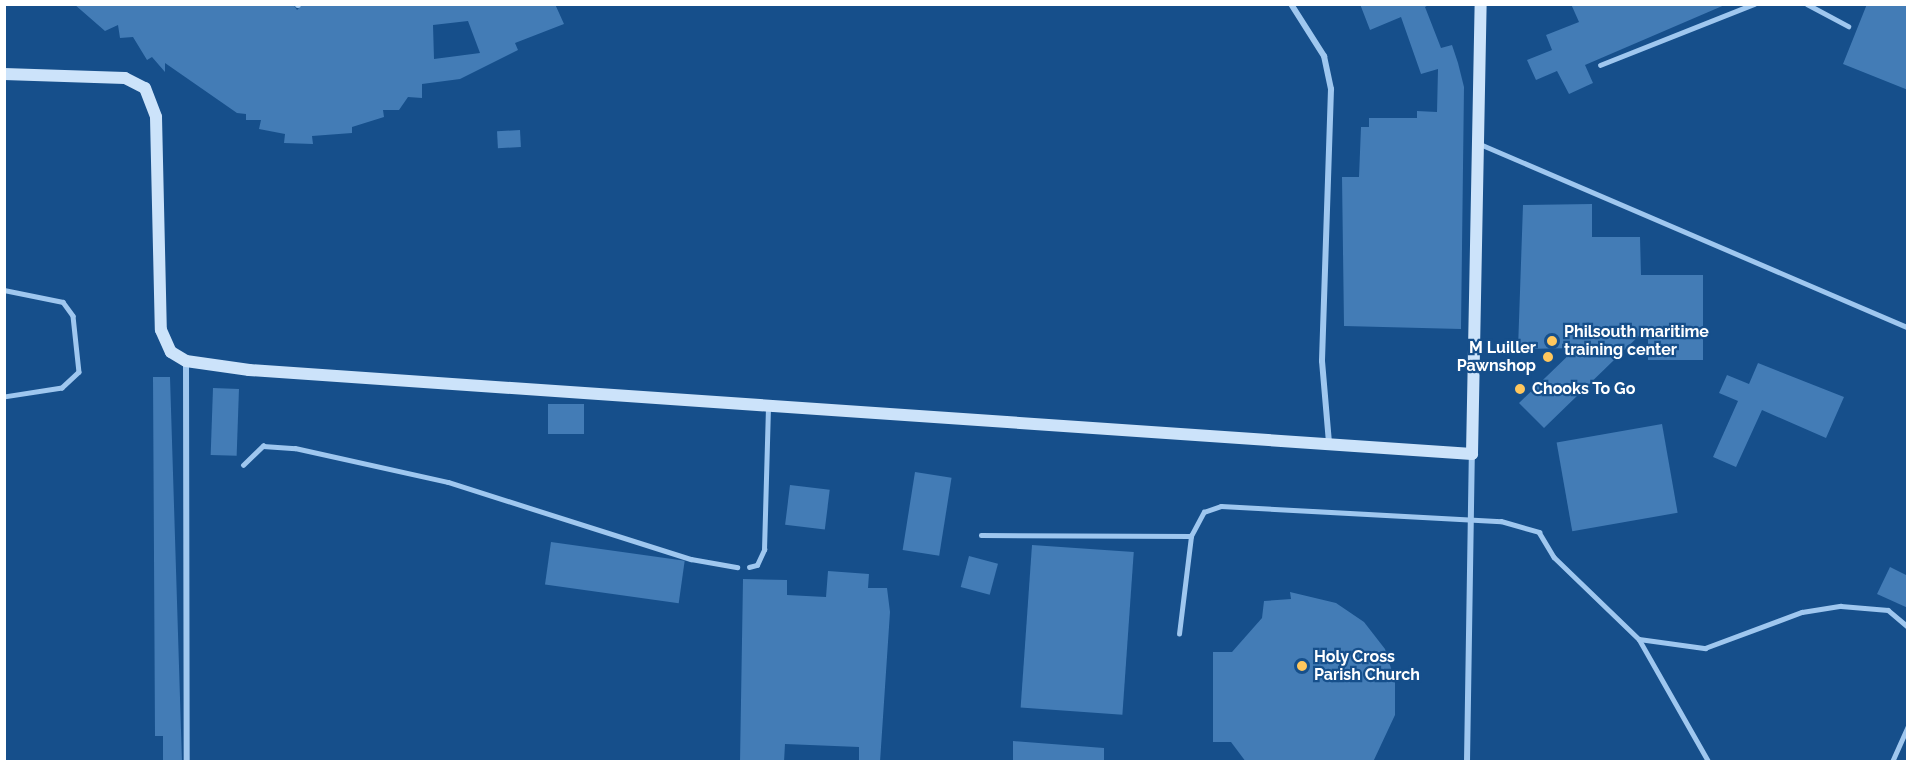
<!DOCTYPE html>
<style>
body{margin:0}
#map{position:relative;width:1912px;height:766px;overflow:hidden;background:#164f8b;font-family:Raleway,sans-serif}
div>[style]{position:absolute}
.building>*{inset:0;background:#437cb6;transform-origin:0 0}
.lane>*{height:4.5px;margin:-2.25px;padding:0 2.25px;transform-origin:2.25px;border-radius:2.25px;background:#9fc7ef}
.street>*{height:6px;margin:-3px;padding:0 3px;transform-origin:3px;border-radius:3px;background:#9fc7ef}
.secondary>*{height:12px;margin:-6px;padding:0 6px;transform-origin:6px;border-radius:6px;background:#cce3fa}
.dots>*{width:16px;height:16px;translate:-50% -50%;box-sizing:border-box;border:3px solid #164f8b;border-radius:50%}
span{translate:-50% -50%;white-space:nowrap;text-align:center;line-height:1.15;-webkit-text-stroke:4.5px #164f8b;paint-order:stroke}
.poi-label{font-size:16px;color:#fff;font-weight:700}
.left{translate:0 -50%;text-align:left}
.right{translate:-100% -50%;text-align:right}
.frame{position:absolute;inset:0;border:6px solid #fff;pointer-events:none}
</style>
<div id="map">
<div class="building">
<i style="clip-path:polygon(evenodd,74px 4px,293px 4px,297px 10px,303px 4px,555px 4px,564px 24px,515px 43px,518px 50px,460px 79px,422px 84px,422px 98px,408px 97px,399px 110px,383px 110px,384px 117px,352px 127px,352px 133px,312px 136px,313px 144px,284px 143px,285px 134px,259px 129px,261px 120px,246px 120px,246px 114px,237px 113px,165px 63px,165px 72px,152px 57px,147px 60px,133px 37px,120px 38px,118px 25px,105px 31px,74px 4px,468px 21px,480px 53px,434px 59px,433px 25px,468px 21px)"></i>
<i style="clip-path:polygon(1360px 4px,1430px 4px,1425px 7px,1441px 48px,1452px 45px,1458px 63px,1464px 87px,1461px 329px,1344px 326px,1342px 177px,1359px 177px,1361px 127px,1369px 127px,1369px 118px,1417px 118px,1417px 111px,1437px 112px,1438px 69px,1421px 74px,1401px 17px,1370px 30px)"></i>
<i style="clip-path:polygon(1571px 4px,1727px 4px,1585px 65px,1593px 83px,1569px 94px,1557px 71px,1536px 80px,1527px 60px,1552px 50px,1546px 35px,1579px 22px)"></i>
<i style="clip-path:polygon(1867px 4px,1908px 4px,1908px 90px,1843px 64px)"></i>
<i style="left:520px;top:130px;width:17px;height:23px;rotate:87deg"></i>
<i style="clip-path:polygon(1592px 204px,1592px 237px,1640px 237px,1641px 275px,1703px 275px,1703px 360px,1648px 360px,1648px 327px,1544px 428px,1519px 403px,1576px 348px,1518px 349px,1523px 205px)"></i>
<i style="clip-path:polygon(1758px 363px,1844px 397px,1826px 438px,1762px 410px,1736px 467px,1713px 457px,1738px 401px,1719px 393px,1727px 375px,1749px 384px)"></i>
<i style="clip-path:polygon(153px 377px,170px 377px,182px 762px,163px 762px,163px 736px,155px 736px)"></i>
<i style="left:213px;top:388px;width:26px;height:67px;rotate:2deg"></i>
<i style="left:548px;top:404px;width:36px;height:30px"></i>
<i style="left:1662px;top:424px;width:90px;height:107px;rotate:80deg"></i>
<i style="left:915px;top:472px;width:37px;height:79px;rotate:9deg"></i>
<i style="left:790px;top:485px;width:40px;height:40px;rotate:7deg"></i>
<i style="left:551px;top:542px;width:135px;height:43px;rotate:8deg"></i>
<i style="left:1032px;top:545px;width:102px;height:163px;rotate:4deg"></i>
<i style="left:969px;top:556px;width:30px;height:32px;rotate:15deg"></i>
<i style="clip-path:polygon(1890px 567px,1908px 576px,1908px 608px,1877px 594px)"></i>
<i style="clip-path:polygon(828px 571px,869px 574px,868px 588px,887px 588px,890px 612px,880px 762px,859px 762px,859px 747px,785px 744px,784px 762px,740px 762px,743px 579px,787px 580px,787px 595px,826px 597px)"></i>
<i style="clip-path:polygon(1290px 592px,1336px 603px,1364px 622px,1385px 649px,1395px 681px,1395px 715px,1373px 762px,1246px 762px,1231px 742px,1213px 742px,1213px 652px,1232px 652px,1262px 618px,1264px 601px,1291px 599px)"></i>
<i style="clip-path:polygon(1013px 741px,1104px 748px,1104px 762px,1013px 762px)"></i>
</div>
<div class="lane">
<i style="left:1807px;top:4px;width:47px;rotate:28.2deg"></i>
<i style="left:1600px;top:65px;width:166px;rotate:-21.6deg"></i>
<i style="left:1480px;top:144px;width:465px;rotate:23.2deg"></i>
<i style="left:4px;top:290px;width:60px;rotate:11.5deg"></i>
<i style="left:63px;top:302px;width:17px;rotate:54deg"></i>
<i style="left:73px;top:316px;width:56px;rotate:83.9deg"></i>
<i style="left:79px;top:372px;width:23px;rotate:137deg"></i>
<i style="left:62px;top:388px;width:59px;rotate:171.2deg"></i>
<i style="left:243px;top:465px;width:28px;rotate:-44deg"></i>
<i style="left:263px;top:446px;width:32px;rotate:4deg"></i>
<i style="left:295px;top:448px;width:157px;rotate:12.5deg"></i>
<i style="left:448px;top:482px;width:255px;rotate:17.6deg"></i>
<i style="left:691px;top:559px;width:47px;rotate:9.9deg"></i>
<i style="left:981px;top:535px;width:210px;rotate:0.3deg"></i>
<i style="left:749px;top:567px;width:8px;rotate:-14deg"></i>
<i style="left:757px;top:565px;width:17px;rotate:-65deg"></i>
<i style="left:764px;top:550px;width:143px;rotate:-88.4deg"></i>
<i style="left:1179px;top:634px;width:99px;rotate:-83deg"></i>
<i style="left:1191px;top:536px;width:27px;rotate:-62deg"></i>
<i style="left:1204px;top:512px;width:18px;rotate:-19deg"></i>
<i style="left:1221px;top:506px;width:280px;rotate:3.1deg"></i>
<i style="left:1501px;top:521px;width:40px;rotate:16deg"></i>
<i style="left:1539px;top:532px;width:29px;rotate:59deg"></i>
<i style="left:1554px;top:557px;width:118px;rotate:44deg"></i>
<i style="left:1639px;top:639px;width:67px;rotate:7.8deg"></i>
<i style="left:1705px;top:648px;width:103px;rotate:-20.4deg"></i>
<i style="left:1802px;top:612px;width:39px;rotate:-9deg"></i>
<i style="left:1841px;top:606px;width:47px;rotate:4.9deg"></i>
<i style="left:1888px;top:610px;width:26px;rotate:40deg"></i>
<i style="left:1639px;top:639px;width:142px;rotate:60.4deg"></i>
<i style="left:1892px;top:762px;width:39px;rotate:-66deg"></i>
</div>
<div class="street">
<i style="left:298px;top:4px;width:1px;rotate:90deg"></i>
<i style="left:1291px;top:4px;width:62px;rotate:57.6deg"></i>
<i style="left:1324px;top:56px;width:34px;rotate:78deg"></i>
<i style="left:1331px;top:89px;width:272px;rotate:91.9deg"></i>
<i style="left:1322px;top:361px;width:81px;rotate:85.1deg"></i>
<i style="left:186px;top:361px;width:401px;rotate:89.9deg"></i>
<i style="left:1467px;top:762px;width:308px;rotate:-89.1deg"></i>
</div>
<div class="secondary">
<i style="left:4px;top:74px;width:121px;rotate:1.9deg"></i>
<i style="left:125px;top:78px;width:22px;rotate:27deg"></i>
<i style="left:145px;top:88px;width:31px;rotate:69deg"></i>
<i style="left:156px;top:117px;width:213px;rotate:88.7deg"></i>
<i style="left:161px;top:330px;width:24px;rotate:66deg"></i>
<i style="left:171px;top:352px;width:17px;rotate:31deg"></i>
<i style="left:186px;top:361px;width:64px;rotate:8.1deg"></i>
<i style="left:249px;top:370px;width:1226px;rotate:3.93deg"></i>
<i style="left:1472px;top:454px;width:450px;rotate:-88.9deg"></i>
</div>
<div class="dots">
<i style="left:1552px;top:341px;background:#ffc75d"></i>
<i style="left:1548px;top:357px;background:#ffc75d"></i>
<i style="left:1520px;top:389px;background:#ffc75d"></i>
<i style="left:1302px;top:666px;background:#ffc75d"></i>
</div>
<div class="poi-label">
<span class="left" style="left:1564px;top:341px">Philsouth maritime<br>training center</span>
<span class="right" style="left:1536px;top:357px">M Luiller<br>Pawnshop</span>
<span class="left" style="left:1532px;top:389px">Chooks To Go</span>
<span class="left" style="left:1314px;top:666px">Holy Cross<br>Parish Church</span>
</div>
<div class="frame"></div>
</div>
